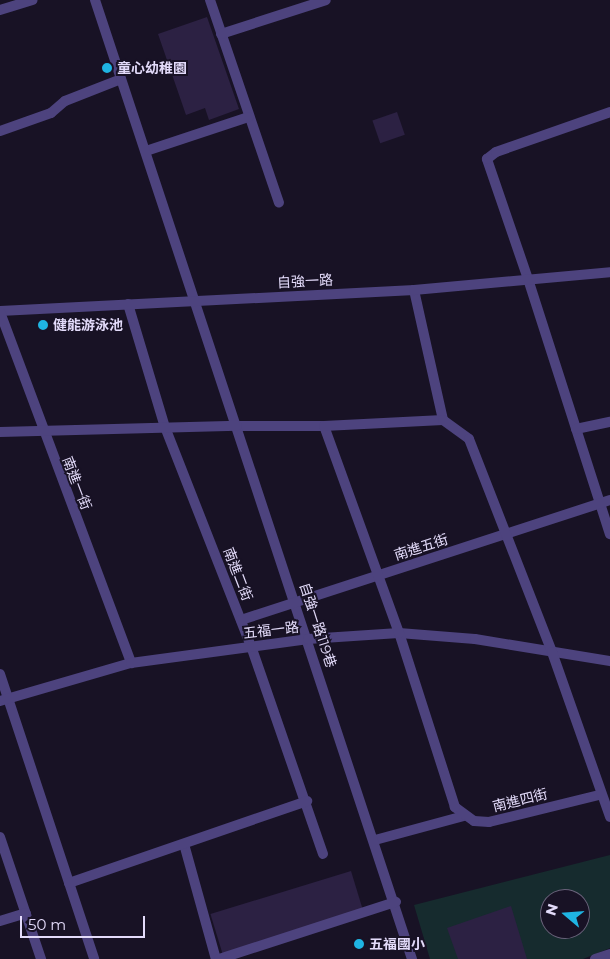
<!DOCTYPE html>
<meta charset="utf-8">
<style>
body{margin:0}
#map{position:relative;width:610px;height:959px;overflow:hidden;background:#181225;font-family:Montserrat,"Noto Sans TC",sans-serif}
div>[style]{position:absolute}
.green>*{inset:0;background:#162b2e}
.building>*{inset:0;background:#2c2143;transform-origin:0 0}
.lane>*{height:10px;margin:-5px;padding:0 5px;transform-origin:5px;border-radius:5px;background:#4d437e}
.street>*{height:10px;margin:-5px;padding:0 5px;transform-origin:5px;border-radius:5px;background:#4d437e}
.dots>*{width:14px;height:14px;translate:-50% -50%;box-sizing:border-box;border:2px solid #181225;border-radius:50%}
span{translate:-50% -50%;white-space:nowrap;text-align:center;line-height:1.15;-webkit-text-stroke:4px #181225;paint-order:stroke}
.poi-label{font-size:14px;color:#e3dbfa;font-weight:700}
.left{translate:0 -50%;text-align:left}
.street-label{font-size:14px;color:#e3dbfa}
.north{position:absolute;left:540px;top:889px;width:50px;height:50px;box-sizing:border-box;background:#181225;border:1px solid #69627a;border-radius:50%;rotate:288deg;font-size:14px;font-weight:700;line-height:20px;text-align:center;color:#e3dbfa}
.north::after{content:'';display:block;margin:auto;width:18px;height:22px;background:#1fb4e2;clip-path:polygon(50% 0,100% 100%,50% 72%,0 100%)}
.scale{position:absolute;left:20px;top:916px;width:125px;height:22px;box-sizing:border-box;border:2px solid #e3dbfa;border-top:0;padding-left:6px;font-size:15px;line-height:18px;white-space:nowrap;color:#e3dbfa;-webkit-text-stroke:4px #181225;paint-order:stroke}
</style>
<div id="map">
<div class="green">
<i style="clip-path:polygon(evenodd,610px 855px,610px 948px,583px 959px,430px 959px,414px 905px,610px 855px,550px 899px,580px 899px,580px 929px,550px 929px,550px 899px)"></i>
</div>
<div class="building">
<i style="clip-path:polygon(207px 17px,239px 109px,209px 120px,205px 108px,186px 115px,158px 34px)"></i>
<i style="left:397px;top:112px;width:24px;height:26px;rotate:71deg"></i>
<i style="left:351px;top:871px;width:42px;height:147px;rotate:73deg"></i>
<i style="clip-path:polygon(511px 906px,527px 959px,458px 959px,447px 928px)"></i>
</div>
<div class="lane">
<i style="left:210px;top:0;width:214px;rotate:71.2deg"></i>
<i style="left:221px;top:34px;width:110px;rotate:-17.9deg"></i>
<i style="left:0;top:131px;width:54px;rotate:-19.4deg"></i>
<i style="left:51px;top:113px;width:18px;rotate:-41deg"></i>
<i style="left:65px;top:101px;width:60px;rotate:-21.4deg"></i>
<i style="left:146px;top:151px;width:108px;rotate:-18.4deg"></i>
<i style="left:528px;top:279px;width:127px;rotate:-108.9deg"></i>
<i style="left:487px;top:159px;width:11px;rotate:-38deg"></i>
<i style="left:496px;top:152px;width:121px;rotate:-19.3deg"></i>
<i style="left:237px;top:426px;width:87px"></i>
<i style="left:375px;top:840px;width:92px;rotate:-15.1deg"></i>
<i style="left:595px;top:959px;width:16px;rotate:-18deg"></i>
</div>
<div class="street">
<i style="left:95px;top:0;width:1010px;rotate:71.71deg"></i>
<i style="left:0;top:10px;width:34px;rotate:-17deg"></i>
<i style="left:528px;top:279px;width:268px;rotate:72.2deg"></i>
<i style="left:414px;top:290px;width:133px;rotate:77.4deg"></i>
<i style="left:128px;top:304px;width:128px;rotate:73.3deg"></i>
<i style="left:165px;top:427px;width:235px;rotate:68.6deg"></i>
<i style="left:251px;top:646px;width:220px;rotate:70.9deg"></i>
<i style="left:0;top:311px;width:415px;rotate:-2.9deg"></i>
<i style="left:414px;top:290px;width:197px;rotate:-5.2deg"></i>
<i style="left:0;top:312px;width:375px;rotate:69.5deg"></i>
<i style="left:576px;top:429px;width:35px;rotate:-12deg"></i>
<i style="left:0;top:432px;width:237px;rotate:-1.5deg"></i>
<i style="left:241px;top:620px;width:388px;rotate:-18deg"></i>
<i style="left:0;top:674px;width:300px;rotate:71.7deg"></i>
<i style="left:0;top:701px;width:136px;rotate:-16.2deg"></i>
<i style="left:131px;top:663px;width:179px;rotate:-7.7deg"></i>
<i style="left:308px;top:639px;width:91px;rotate:-3.8deg"></i>
<i style="left:399px;top:633px;width:76px;rotate:4.5deg"></i>
<i style="left:475px;top:639px;width:137px;rotate:9.3deg"></i>
<i style="left:599px;top:795px;width:113px;rotate:166.2deg"></i>
<i style="left:489px;top:822px;width:15px;rotate:-176deg"></i>
<i style="left:474px;top:821px;width:24px;rotate:-144deg"></i>
<i style="left:455px;top:807px;width:183px;rotate:-107.8deg"></i>
<i style="left:399px;top:633px;width:220px;rotate:-109.9deg"></i>
<i style="left:324px;top:426px;width:119px;rotate:-2.9deg"></i>
<i style="left:443px;top:420px;width:32px;rotate:36deg"></i>
<i style="left:469px;top:439px;width:229px;rotate:68.7deg"></i>
<i style="left:552px;top:652px;width:175px;rotate:70.6deg"></i>
<i style="left:0;top:837px;width:129px;rotate:71.4deg"></i>
<i style="left:184px;top:844px;width:119px;rotate:74.5deg"></i>
<i style="left:69px;top:883px;width:252px;rotate:-19deg"></i>
<i style="left:0;top:921px;width:27px;rotate:-17deg"></i>
<i style="left:219px;top:959px;width:186px;rotate:-17.9deg"></i>
</div>
<div class="dots">
<i style="left:107px;top:68px;background:#1fb4e2"></i>
<i style="left:43px;top:325px;background:#1fb4e2"></i>
<i style="left:359px;top:944px;background:#1fb4e2"></i>
</div>
<div class="poi-label">
<span class="left" style="left:117px;top:68px">童心幼稚園</span>
<span class="left" style="left:53px;top:325px">健能游泳池</span>
<span class="left" style="left:369px;top:944px">五福國小</span>
</div>
<div class="street-label">
<span style="left:305px;top:281px;rotate:-3deg">自強一路</span>
<span style="left:77px;top:483px;rotate:69deg">南進一街</span>
<span style="left:421px;top:547px;rotate:-18deg">南進五街</span>
<span style="left:238px;top:574px;rotate:69deg">南進二街</span>
<span style="left:318px;top:625px;rotate:72deg">自強一路119巷</span>
<span style="left:271px;top:630px;rotate:-7deg">五福一路</span>
<span style="left:520px;top:800px;rotate:-14deg">南進四街</span>
</div>
<div class="north">N</div>
<div class="scale">50 m</div>
</div>
